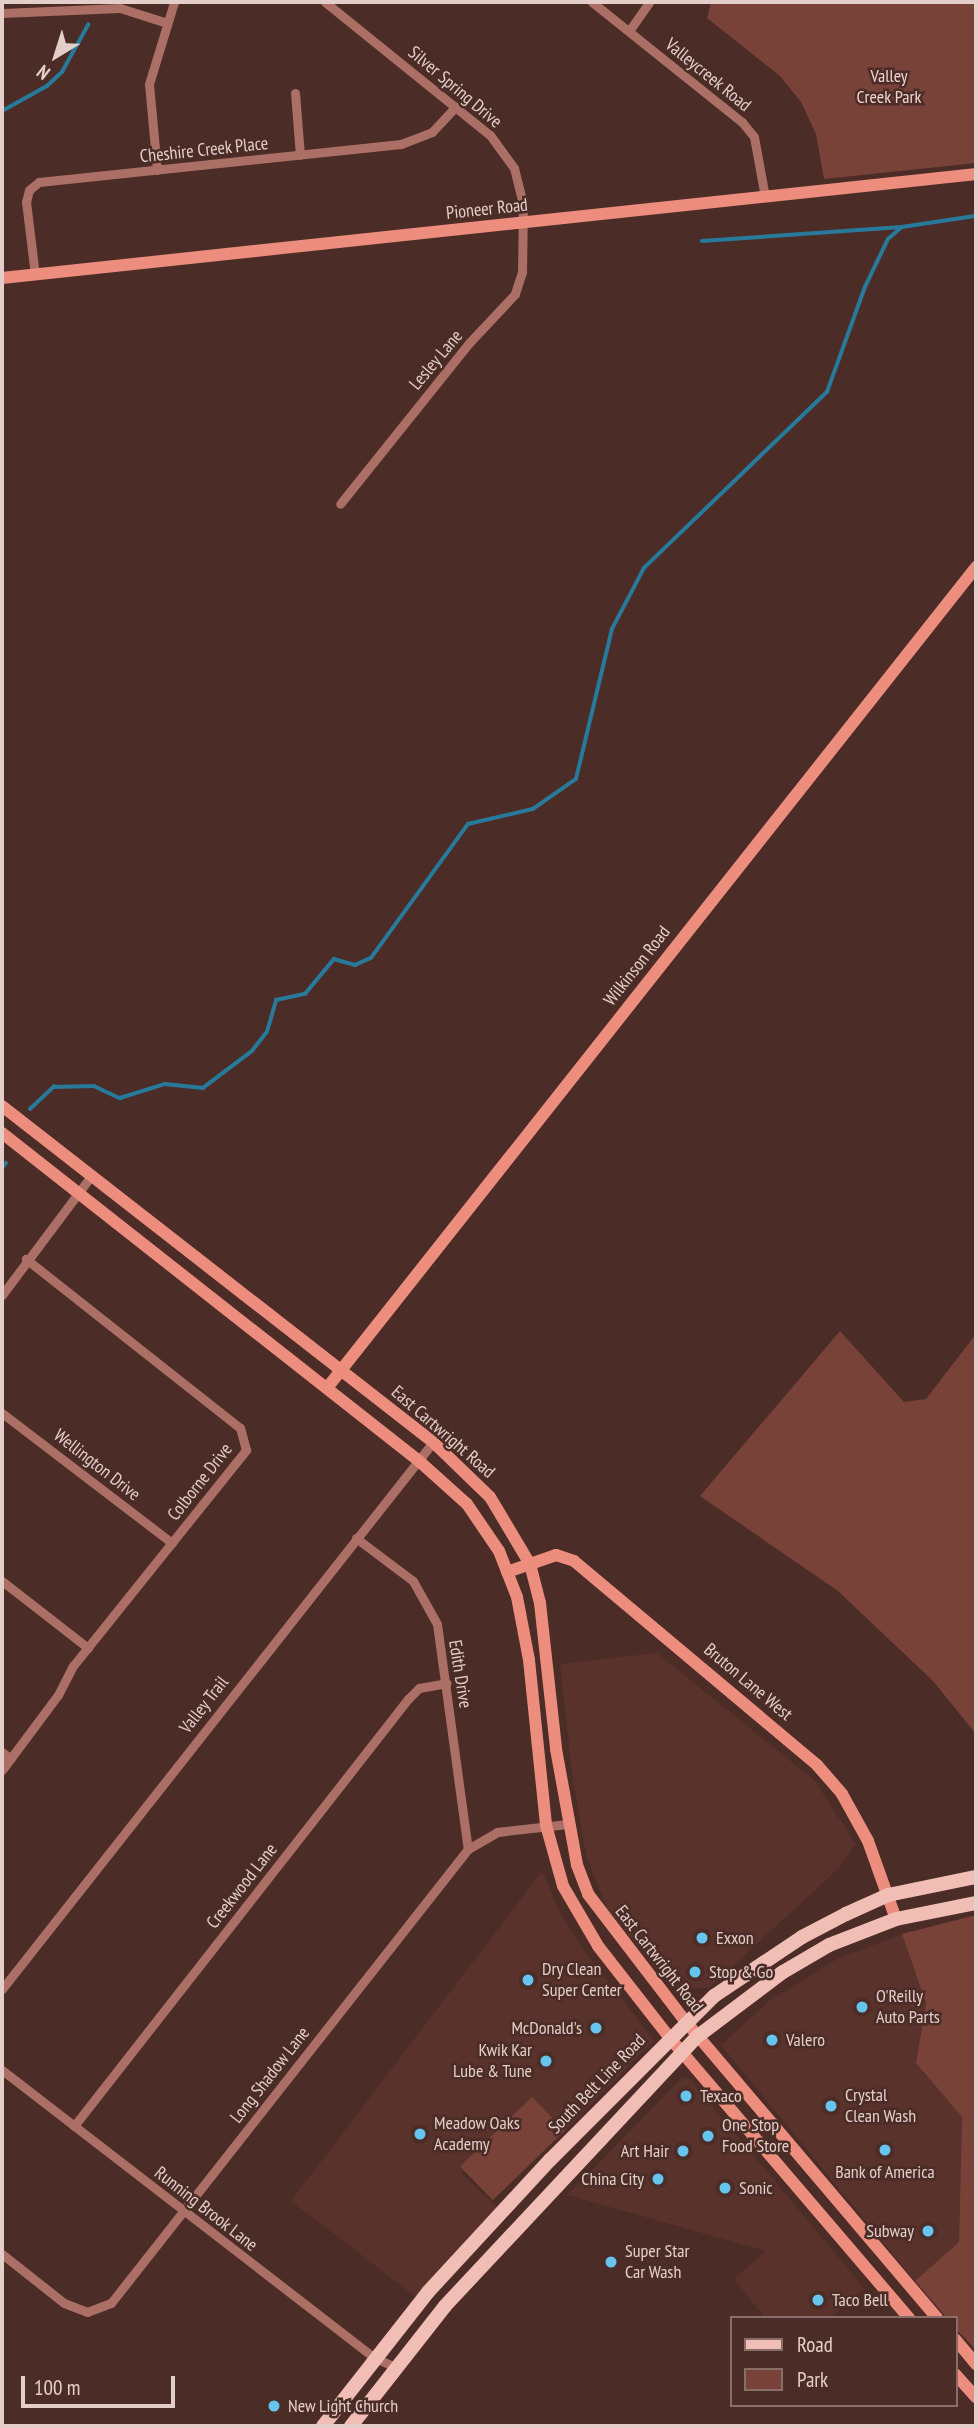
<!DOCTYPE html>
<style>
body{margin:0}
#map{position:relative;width:978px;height:2428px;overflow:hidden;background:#4b2c26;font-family:"PT Sans Narrow",sans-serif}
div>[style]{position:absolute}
.built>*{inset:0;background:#59322b}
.green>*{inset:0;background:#784239;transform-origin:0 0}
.stream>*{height:3.5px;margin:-1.75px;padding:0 1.75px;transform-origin:1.75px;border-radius:1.75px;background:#287a9b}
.street>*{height:9px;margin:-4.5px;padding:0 4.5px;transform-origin:4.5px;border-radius:4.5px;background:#ab6f65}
.secondary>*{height:12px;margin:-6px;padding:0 6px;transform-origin:6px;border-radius:6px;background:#ed8d7e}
.primary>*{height:14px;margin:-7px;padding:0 7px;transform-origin:7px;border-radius:7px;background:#f1beb5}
.dots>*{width:19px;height:19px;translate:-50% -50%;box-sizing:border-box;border:4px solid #4b2c26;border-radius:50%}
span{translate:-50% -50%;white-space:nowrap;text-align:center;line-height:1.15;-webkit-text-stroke:5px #4b2c26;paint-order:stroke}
.street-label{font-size:18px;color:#e3ceca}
.park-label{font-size:18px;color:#eed4d0}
.poi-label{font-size:18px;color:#e3ceca}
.left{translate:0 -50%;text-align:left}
.right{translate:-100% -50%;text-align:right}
.frame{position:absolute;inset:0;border:4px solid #e3ceca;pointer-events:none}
.legend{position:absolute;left:730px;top:2316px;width:228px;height:91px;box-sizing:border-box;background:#4b2c26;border:2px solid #886d68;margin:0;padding:9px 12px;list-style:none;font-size:21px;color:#e3ceca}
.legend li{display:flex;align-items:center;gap:14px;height:35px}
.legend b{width:35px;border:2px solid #886d68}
.north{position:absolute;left:21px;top:21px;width:70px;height:70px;-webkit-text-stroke:5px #4b2c26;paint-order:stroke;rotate:218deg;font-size:19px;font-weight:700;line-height:28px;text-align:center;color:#e3ceca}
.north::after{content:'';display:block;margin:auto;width:24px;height:32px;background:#e3ceca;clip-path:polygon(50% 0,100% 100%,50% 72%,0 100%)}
.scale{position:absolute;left:21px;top:2376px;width:154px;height:32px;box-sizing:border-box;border:4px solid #e3ceca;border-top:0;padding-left:9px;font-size:21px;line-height:24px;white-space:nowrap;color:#e3ceca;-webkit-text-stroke:5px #4b2c26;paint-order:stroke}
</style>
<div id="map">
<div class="built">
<i style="clip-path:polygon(657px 1653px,814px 1780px,856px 1844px,838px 1869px,709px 1988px,672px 1988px,606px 1907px,586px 1854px,572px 1773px,560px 1664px)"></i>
<i style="clip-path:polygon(542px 1871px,563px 1918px,586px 1953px,654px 2040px,565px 2131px,532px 2098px,461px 2173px,498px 2208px,416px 2297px,291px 2201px)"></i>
<i style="clip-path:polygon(902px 1934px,926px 2003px,916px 2063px,962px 2117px,959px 2242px,915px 2281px,721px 2045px,769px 2001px,837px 1959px)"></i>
<i style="clip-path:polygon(682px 2078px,689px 2078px,865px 2289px,829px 2318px,765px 2318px,734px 2279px,766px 2251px,567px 2195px)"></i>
</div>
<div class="green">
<i style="clip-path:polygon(711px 2px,976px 2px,976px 163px,824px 179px,816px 134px,801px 102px,780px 76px,707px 18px)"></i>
<i style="clip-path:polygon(840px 1331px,904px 1402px,926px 1399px,976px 1334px,976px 1734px,933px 1681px,838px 1591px,700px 1496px)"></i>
<i style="clip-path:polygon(976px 1915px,976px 2350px,955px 2328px,955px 2318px,947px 2318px,915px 2281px,959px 2242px,962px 2117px,916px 2063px,926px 2003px,902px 1934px)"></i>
<i style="left:532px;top:2097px;width:47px;height:100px;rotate:46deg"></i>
</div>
<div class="stream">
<i style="left:2px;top:111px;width:51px;rotate:-29.1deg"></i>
<i style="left:47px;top:86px;width:21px;rotate:-43deg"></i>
<i style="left:62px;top:72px;width:54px;rotate:-61deg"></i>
<i style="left:702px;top:241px;width:200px;rotate:-4deg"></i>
<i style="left:902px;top:227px;width:75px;rotate:-8.5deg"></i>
<i style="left:30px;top:1109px;width:33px;rotate:-43deg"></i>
<i style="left:54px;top:1087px;width:40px;rotate:-1.4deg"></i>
<i style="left:94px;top:1086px;width:29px;rotate:25deg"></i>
<i style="left:120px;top:1098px;width:47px;rotate:-17.3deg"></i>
<i style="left:165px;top:1084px;width:38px;rotate:6deg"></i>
<i style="left:203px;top:1088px;width:61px;rotate:-37.1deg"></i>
<i style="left:252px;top:1051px;width:24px;rotate:-52deg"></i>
<i style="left:267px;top:1032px;width:33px;rotate:-74deg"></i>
<i style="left:276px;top:1000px;width:30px;rotate:-12deg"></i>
<i style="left:305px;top:994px;width:45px;rotate:-50.4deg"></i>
<i style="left:334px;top:959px;width:22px;rotate:16deg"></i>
<i style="left:355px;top:965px;width:17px;rotate:-24deg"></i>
<i style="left:371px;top:958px;width:165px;rotate:-54.1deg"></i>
<i style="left:468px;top:824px;width:67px;rotate:-13deg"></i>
<i style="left:533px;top:809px;width:52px;rotate:-34.9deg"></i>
<i style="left:576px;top:779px;width:154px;rotate:-76.5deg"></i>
<i style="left:612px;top:629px;width:69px;rotate:-62.3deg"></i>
<i style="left:644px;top:568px;width:254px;rotate:-43.9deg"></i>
<i style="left:827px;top:392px;width:112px;rotate:-70.1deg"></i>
<i style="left:865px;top:287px;width:53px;rotate:-64.4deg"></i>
<i style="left:888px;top:239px;width:18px;rotate:-41deg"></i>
<i style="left:2px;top:1168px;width:6px;rotate:-51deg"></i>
</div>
<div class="street">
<i style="left:325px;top:2px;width:212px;rotate:38.9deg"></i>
<i style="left:490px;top:135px;width:41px;rotate:54deg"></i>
<i style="left:514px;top:168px;width:36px;rotate:76deg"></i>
<i style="left:523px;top:203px;width:69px;rotate:90.8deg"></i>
<i style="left:522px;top:272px;width:23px;rotate:108deg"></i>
<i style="left:515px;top:294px;width:67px;rotate:133.2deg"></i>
<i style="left:469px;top:343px;width:206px;rotate:128.7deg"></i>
<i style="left:592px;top:2px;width:192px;rotate:38.7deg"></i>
<i style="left:742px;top:122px;width:19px;rotate:51deg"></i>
<i style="left:754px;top:137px;width:61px;rotate:79.6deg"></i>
<i style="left:2px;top:13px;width:118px;rotate:-2.4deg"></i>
<i style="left:120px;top:8px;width:49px;rotate:17.7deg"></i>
<i style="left:629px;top:31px;width:35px;rotate:-55deg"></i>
<i style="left:295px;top:93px;width:62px;rotate:85.4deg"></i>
<i style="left:157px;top:170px;width:86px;rotate:-95.3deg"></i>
<i style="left:149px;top:84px;width:86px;rotate:-73deg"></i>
<i style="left:35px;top:275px;width:74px;rotate:-97deg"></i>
<i style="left:26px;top:202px;width:12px;rotate:-76deg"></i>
<i style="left:29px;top:190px;width:13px;rotate:-39deg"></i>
<i style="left:39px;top:182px;width:364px;rotate:-6deg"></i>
<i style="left:401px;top:144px;width:33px;rotate:-21deg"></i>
<i style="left:432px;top:132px;width:35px;rotate:-47deg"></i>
<i style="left:2px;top:1295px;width:149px;rotate:-53.2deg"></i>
<i style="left:2px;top:1413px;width:214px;rotate:37.4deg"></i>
<i style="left:356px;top:1538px;width:71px;rotate:37deg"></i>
<i style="left:413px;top:1581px;width:49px;rotate:60.8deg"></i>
<i style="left:437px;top:1624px;width:227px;rotate:82.2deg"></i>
<i style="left:2px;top:1581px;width:109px;rotate:37.9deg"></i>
<i style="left:2px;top:1752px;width:11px;rotate:38deg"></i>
<i style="left:2px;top:1770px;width:94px;rotate:-53.3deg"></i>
<i style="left:58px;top:1695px;width:33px;rotate:-63deg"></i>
<i style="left:73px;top:1666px;width:277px;rotate:-51.3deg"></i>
<i style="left:246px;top:1450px;width:23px;rotate:-105deg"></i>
<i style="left:240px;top:1428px;width:273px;rotate:-141.7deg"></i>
<i style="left:2px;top:1989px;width:696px;rotate:-51.76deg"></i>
<i style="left:2px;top:2070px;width:471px;rotate:37.7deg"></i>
<i style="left:375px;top:2358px;width:22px;rotate:24deg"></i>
<i style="left:74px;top:2126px;width:542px;rotate:-51.97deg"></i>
<i style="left:408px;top:1699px;width:16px;rotate:-45deg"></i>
<i style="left:419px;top:1688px;width:28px;rotate:-10deg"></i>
<i style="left:2px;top:2254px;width:79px;rotate:38.3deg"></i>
<i style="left:64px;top:2303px;width:25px;rotate:21deg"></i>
<i style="left:87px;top:2312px;width:26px;rotate:-21deg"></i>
<i style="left:111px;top:2303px;width:578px;rotate:-51.82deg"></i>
<i style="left:468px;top:1849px;width:34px;rotate:-30deg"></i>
<i style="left:497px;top:1832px;width:71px;rotate:-6.4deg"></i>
</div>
<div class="secondary">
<i style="left:2px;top:278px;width:980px;rotate:-6.09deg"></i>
<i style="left:2px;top:1106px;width:546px;rotate:37.94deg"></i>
<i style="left:433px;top:1442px;width:79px;rotate:44deg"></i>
<i style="left:490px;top:1497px;width:78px;rotate:59.2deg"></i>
<i style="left:530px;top:1564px;width:40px;rotate:75.6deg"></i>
<i style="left:540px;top:1603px;width:147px;rotate:83.7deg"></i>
<i style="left:556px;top:1749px;width:118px;rotate:79.7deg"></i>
<i style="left:577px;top:1865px;width:31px;rotate:69deg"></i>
<i style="left:588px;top:1894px;width:161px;rotate:52.6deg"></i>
<i style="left:686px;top:2022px;width:388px;rotate:49.7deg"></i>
<i style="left:2px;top:1133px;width:531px;rotate:38.19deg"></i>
<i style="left:419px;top:1461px;width:64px;rotate:41.9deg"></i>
<i style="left:467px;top:1504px;width:57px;rotate:55.8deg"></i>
<i style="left:499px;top:1551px;width:49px;rotate:68.6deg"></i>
<i style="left:517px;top:1597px;width:64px;rotate:79.2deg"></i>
<i style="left:529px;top:1660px;width:166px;rotate:84.1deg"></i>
<i style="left:546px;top:1825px;width:63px;rotate:74.4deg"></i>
<i style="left:563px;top:1886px;width:69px;rotate:59.7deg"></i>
<i style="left:598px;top:1946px;width:115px;rotate:52deg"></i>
<i style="left:669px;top:2037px;width:370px;rotate:49.5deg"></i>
<i style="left:327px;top:1388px;width:1047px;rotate:-51.67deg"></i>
<i style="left:507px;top:1572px;width:52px;rotate:-19.1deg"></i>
<i style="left:556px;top:1555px;width:19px;rotate:18deg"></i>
<i style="left:574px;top:1561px;width:317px;rotate:40deg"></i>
<i style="left:817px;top:1765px;width:38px;rotate:49deg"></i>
<i style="left:842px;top:1794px;width:54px;rotate:61deg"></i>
<i style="left:868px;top:1841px;width:83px;rotate:70.3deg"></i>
<i style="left:955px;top:2339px;width:33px;rotate:50deg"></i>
<i style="left:955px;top:2374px;width:31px;rotate:48deg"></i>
</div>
<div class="primary">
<i style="left:323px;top:2426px;width:170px;rotate:-51.9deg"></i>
<i style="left:428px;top:2292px;width:180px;rotate:-47.3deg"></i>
<i style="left:550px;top:2160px;width:232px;rotate:-45deg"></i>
<i style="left:714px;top:1996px;width:106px;rotate:-33.8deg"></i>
<i style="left:802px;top:1937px;width:50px;rotate:-27.6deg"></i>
<i style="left:846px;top:1914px;width:46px;rotate:-24.3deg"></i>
<i style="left:888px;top:1895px;width:90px;rotate:-11.6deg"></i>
<i style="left:351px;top:2426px;width:152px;rotate:-51.9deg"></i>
<i style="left:445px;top:2306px;width:370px;rotate:-46.9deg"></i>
<i style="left:698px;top:2036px;width:106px;rotate:-37deg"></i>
<i style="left:783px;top:1972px;width:53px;rotate:-30.4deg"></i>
<i style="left:829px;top:1945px;width:72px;rotate:-21.2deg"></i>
<i style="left:896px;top:1919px;width:82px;rotate:-11.3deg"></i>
</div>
<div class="dots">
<i style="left:702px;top:1938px;background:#65c5ef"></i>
<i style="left:695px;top:1972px;background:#65c5ef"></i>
<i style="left:528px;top:1980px;background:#65c5ef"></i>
<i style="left:862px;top:2007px;background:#65c5ef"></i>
<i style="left:596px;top:2028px;background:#65c5ef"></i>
<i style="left:772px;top:2040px;background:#65c5ef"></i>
<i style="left:546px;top:2061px;background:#65c5ef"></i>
<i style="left:686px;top:2096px;background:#65c5ef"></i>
<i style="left:831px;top:2106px;background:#65c5ef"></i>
<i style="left:420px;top:2134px;background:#65c5ef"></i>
<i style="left:708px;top:2136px;background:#65c5ef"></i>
<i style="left:885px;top:2150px;background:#65c5ef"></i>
<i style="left:683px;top:2151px;background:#65c5ef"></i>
<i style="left:658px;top:2179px;background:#65c5ef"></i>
<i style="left:725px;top:2188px;background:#65c5ef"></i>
<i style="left:928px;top:2231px;background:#65c5ef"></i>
<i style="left:611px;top:2262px;background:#65c5ef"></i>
<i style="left:818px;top:2300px;background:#65c5ef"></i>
<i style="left:274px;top:2406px;background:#65c5ef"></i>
</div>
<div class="street-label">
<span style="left:708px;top:75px;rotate:39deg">Valleycreek Road</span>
<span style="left:455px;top:87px;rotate:40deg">Silver Spring Drive</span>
<span style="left:204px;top:150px;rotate:-6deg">Cheshire Creek Place</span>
<span style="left:487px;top:209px;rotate:-6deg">Pioneer Road</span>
<span style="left:436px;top:360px;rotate:-50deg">Lesley Lane</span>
<span style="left:637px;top:966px;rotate:-52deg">Wilkinson Road</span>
<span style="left:443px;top:1432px;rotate:41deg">East Cartwright Road</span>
<span style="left:97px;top:1465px;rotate:38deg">Wellington Drive</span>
<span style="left:200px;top:1482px;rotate:-52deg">Colborne Drive</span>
<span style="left:460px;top:1674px;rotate:81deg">Edith Drive</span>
<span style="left:748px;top:1682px;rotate:40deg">Bruton Lane West</span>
<span style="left:204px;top:1705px;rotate:-52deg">Valley Trail</span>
<span style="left:242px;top:1886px;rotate:-52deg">Creekwood Lane</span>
<span style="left:659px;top:1959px;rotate:52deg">East Cartwright Road</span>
<span style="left:270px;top:2075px;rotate:-52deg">Long Shadow Lane</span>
<span style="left:597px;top:2084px;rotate:-46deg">South Belt Line Road</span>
<span style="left:206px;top:2209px;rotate:38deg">Running Brook Lane</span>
</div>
<div class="park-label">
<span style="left:889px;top:87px">Valley<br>Creek Park</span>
</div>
<div class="poi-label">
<span class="left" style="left:716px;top:1938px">Exxon</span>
<span class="left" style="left:542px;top:1980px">Dry Clean<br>Super Center</span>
<span class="left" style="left:709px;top:1972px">Stop &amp; Go</span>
<span class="left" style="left:876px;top:2007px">O'Reilly<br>Auto Parts</span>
<span class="right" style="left:582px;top:2028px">McDonald's</span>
<span class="left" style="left:786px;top:2040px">Valero</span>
<span class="right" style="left:532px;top:2061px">Kwik Kar<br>Lube &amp; Tune</span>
<span class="left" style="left:700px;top:2096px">Texaco</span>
<span class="left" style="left:845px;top:2106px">Crystal<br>Clean Wash</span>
<span class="left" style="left:434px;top:2134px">Meadow Oaks<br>Academy</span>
<span class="left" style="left:722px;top:2136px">One Stop<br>Food Store</span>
<span class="right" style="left:669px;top:2151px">Art Hair</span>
<span style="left:885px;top:2172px">Bank of America</span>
<span class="right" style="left:644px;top:2179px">China City</span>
<span class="left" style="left:739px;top:2188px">Sonic</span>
<span class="right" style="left:914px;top:2231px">Subway</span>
<span class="left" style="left:625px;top:2262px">Super Star<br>Car Wash</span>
<span class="left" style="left:832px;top:2300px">Taco Bell</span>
<span class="left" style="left:288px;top:2406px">New Light Church</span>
</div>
<div class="frame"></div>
<ul class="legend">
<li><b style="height:9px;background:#f1beb5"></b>Road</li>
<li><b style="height:19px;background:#784239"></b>Park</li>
</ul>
<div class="north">N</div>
<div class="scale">100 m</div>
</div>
